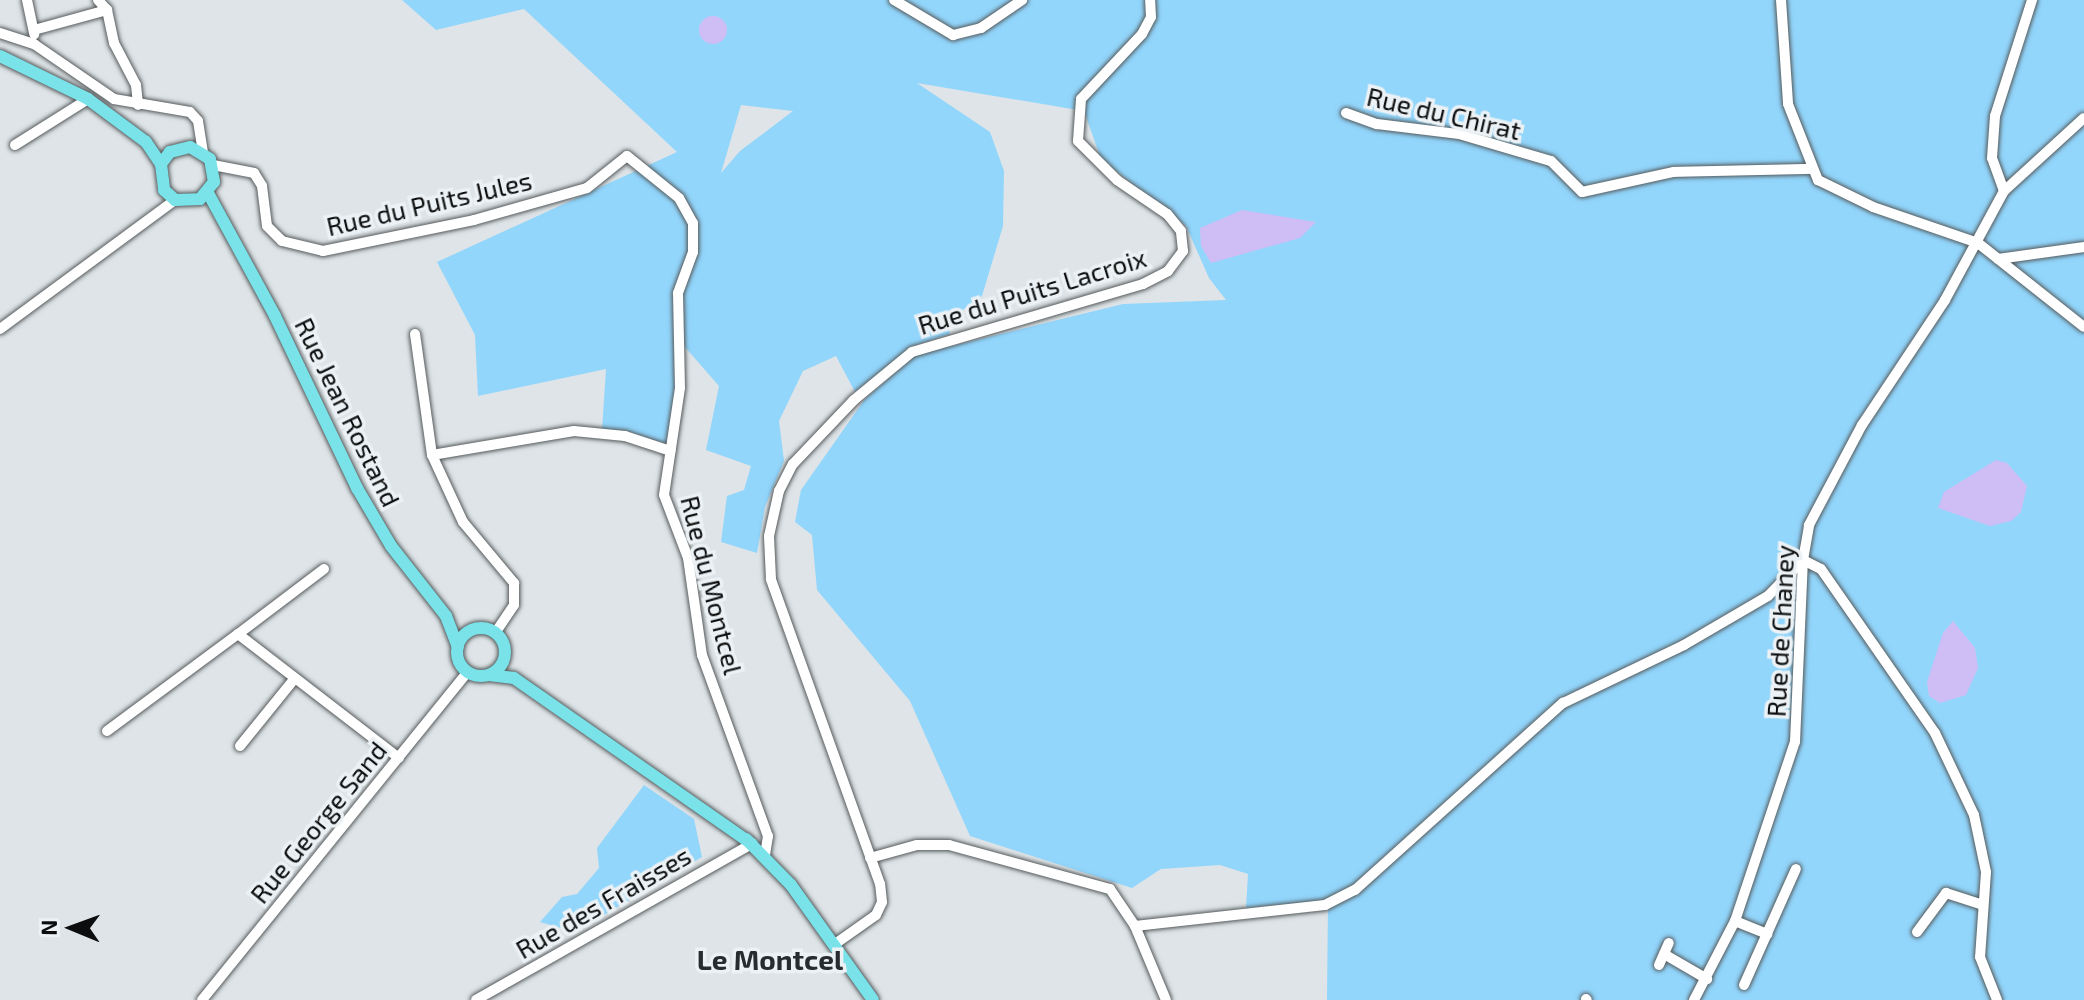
<!DOCTYPE html>
<style>
body{margin:0}
#map{position:relative;width:2084px;height:1000px;overflow:hidden;background:#dee4e7;font-family:"Exo 2",sans-serif}
div>[style]{position:absolute}
.green>*{inset:0;background:#92d6fc}
.water>*{inset:0;background:#cfbef5}
.round{border-radius:50%}
.roads{filter:drop-shadow(0 0 2px #565b5d) drop-shadow(0 0 2px #565b5d)}
.minor>*{height:10px;margin:-5px;padding:0 5px;transform-origin:5px;border-radius:5px;background:#fff}
.major>*{height:12px;margin:-6px;padding:0 6px;transform-origin:6px;border-radius:6px;background:#7ae3e9}
.major>.ring{margin:-6px;padding:0;box-sizing:content-box;background:none;border:12px solid #7ae3e9;border-radius:50%}
span{translate:-50% -50%;white-space:nowrap;text-align:center;line-height:1.15;-webkit-text-stroke:7px #ebf1f4;paint-order:stroke}
.street-label{font-size:26px;color:#0c0d0e}
.neighbourhood-label{font-size:28px;color:#282c2e;font-weight:700}
.north{position:absolute;left:32px;top:888px;width:80px;height:80px;-webkit-text-stroke:6px #ebf1f4;paint-order:stroke;rotate:271deg;font-size:22px;font-weight:700;line-height:32px;text-align:center;color:#0c0d0e}
.north::after{content:'';display:block;margin:auto;width:28px;height:36px;background:#0c0d0e;clip-path:polygon(50% 0,100% 100%,50% 72%,0 100%)}
</style>
<div id="map">
<div class="green">
<i style="clip-path:polygon(evenodd,402px 0,2084px 0,2084px 1000px,1327px 1000px,1328px 901px,1246px 908px,1248px 874px,1220px 865px,1161px 869px,1132px 888px,970px 836px,910px 701px,817px 590px,812px 535px,795px 522px,801px 490px,865px 399px,915px 355px,1123px 304px,1226px 300px,1209px 278px,1186px 226px,1101px 159px,1084px 111px,917px 83px,990px 132px,1004px 171px,1003px 226px,982px 296px,947px 321px,950px 334px,911px 347px,855px 392px,836px 356px,803px 371px,779px 421px,784px 461px,765px 507px,757px 553px,721px 542px,727px 496px,744px 490px,751px 466px,706px 450px,719px 386px,684px 346px,667px 446px,627px 431px,602px 430px,606px 369px,478px 396px,475px 335px,437px 262px,677px 152px,524px 9px,436px 30px,402px 0,741px 105px,793px 111px,740px 151px,721px 173px,741px 105px)"></i>
<i style="clip-path:polygon(644px 785px,694px 819px,702px 857px,575px 932px,540px 922px,562px 897px,577px 894px,599px 868px,597px 848px)"></i>
</div>
<div class="water">
<i class="round" style="left:699px;top:16px;width:28px;height:28px"></i>
<i style="clip-path:polygon(1242px 210px,1316px 222px,1300px 238px,1211px 263px,1201px 246px,1200px 228px)"></i>
<i style="clip-path:polygon(1996px 460px,2007px 463px,2027px 486px,2021px 512px,2011px 521px,1990px 526px,1938px 508px,1944px 492px)"></i>
<i style="clip-path:polygon(1953px 621px,1975px 648px,1978px 668px,1966px 695px,1940px 703px,1929px 696px,1927px 682px,1943px 633px)"></i>
</div>
<div class="roads">
<div class="minor">
<i style="left:27px;top:0;width:35px;rotate:78deg"></i>
<i style="left:98px;top:0;width:13px;rotate:48deg"></i>
<i style="left:894px;top:0;width:69px;rotate:30.7deg"></i>
<i style="left:953px;top:35px;width:29px;rotate:-14deg"></i>
<i style="left:981px;top:28px;width:50px;rotate:-34.3deg"></i>
<i style="left:1781px;top:0;width:104px;rotate:86.1deg"></i>
<i style="left:1788px;top:104px;width:82px;rotate:68.5deg"></i>
<i style="left:1818px;top:180px;width:61px;rotate:26.1deg"></i>
<i style="left:1873px;top:207px;width:111px;rotate:18.9deg"></i>
<i style="left:1978px;top:243px;width:135px;rotate:38.4deg"></i>
<i style="left:34px;top:30px;width:76px;rotate:-15.3deg"></i>
<i style="left:107px;top:10px;width:34px;rotate:78deg"></i>
<i style="left:114px;top:43px;width:47px;rotate:62.4deg"></i>
<i style="left:136px;top:85px;width:20px;rotate:84deg"></i>
<i style="left:0;top:33px;width:36px;rotate:18deg"></i>
<i style="left:34px;top:44px;width:97px;rotate:34.5deg"></i>
<i style="left:114px;top:99px;width:77px;rotate:9.7deg"></i>
<i style="left:190px;top:112px;width:12px;rotate:48deg"></i>
<i style="left:198px;top:121px;width:31px;rotate:81deg"></i>
<i style="left:1346px;top:113px;width:33px;rotate:20deg"></i>
<i style="left:1377px;top:124px;width:83px;rotate:7deg"></i>
<i style="left:1459px;top:134px;width:96px;rotate:16.4deg"></i>
<i style="left:1551px;top:161px;width:44px;rotate:45deg"></i>
<i style="left:1582px;top:192px;width:94px;rotate:-12.3deg"></i>
<i style="left:1674px;top:172px;width:137px;rotate:-1.3deg"></i>
<i style="left:15px;top:145px;width:86px;rotate:-32.2deg"></i>
<i style="left:213px;top:165px;width:42px;rotate:11deg"></i>
<i style="left:254px;top:173px;width:15px;rotate:58deg"></i>
<i style="left:262px;top:186px;width:40px;rotate:82.9deg"></i>
<i style="left:267px;top:226px;width:21px;rotate:45deg"></i>
<i style="left:282px;top:241px;width:42px;rotate:13.7deg"></i>
<i style="left:323px;top:251px;width:154px;rotate:-11.6deg"></i>
<i style="left:474px;top:220px;width:117px;rotate:-15.8deg"></i>
<i style="left:587px;top:188px;width:51px;rotate:-38.7deg"></i>
<i style="left:627px;top:156px;width:67px;rotate:38.9deg"></i>
<i style="left:679px;top:198px;width:29px;rotate:61deg"></i>
<i style="left:693px;top:223px;width:29px;rotate:90deg"></i>
<i style="left:693px;top:252px;width:44px;rotate:110.1deg"></i>
<i style="left:678px;top:293px;width:95px;rotate:88.8deg"></i>
<i style="left:680px;top:388px;width:108px;rotate:98.5deg"></i>
<i style="left:664px;top:495px;width:67px;rotate:69.1deg"></i>
<i style="left:688px;top:558px;width:98px;rotate:81.8deg"></i>
<i style="left:702px;top:655px;width:193px;rotate:70deg"></i>
<i style="left:768px;top:836px;width:20px;rotate:99deg"></i>
<i style="left:2004px;top:191px;width:35px;rotate:-110deg"></i>
<i style="left:1992px;top:158px;width:42px;rotate:-85.9deg"></i>
<i style="left:1995px;top:116px;width:122px;rotate:-72.3deg"></i>
<i style="left:1998px;top:259px;width:87px;rotate:-7.9deg"></i>
<i style="left:0;top:329px;width:217px;rotate:-36.4deg"></i>
<i style="left:415px;top:334px;width:122px;rotate:82deg"></i>
<i style="left:432px;top:455px;width:74px;rotate:65.2deg"></i>
<i style="left:463px;top:522px;width:80px;rotate:50.1deg"></i>
<i style="left:514px;top:583px;width:22px;rotate:90deg"></i>
<i style="left:514px;top:605px;width:34px;rotate:124deg"></i>
<i style="left:432px;top:455px;width:144px;rotate:-9.6deg"></i>
<i style="left:574px;top:431px;width:51px;rotate:5.6deg"></i>
<i style="left:625px;top:436px;width:48px;rotate:18.1deg"></i>
<i style="left:1803px;top:560px;width:20px;rotate:27deg"></i>
<i style="left:1821px;top:569px;width:200px;rotate:55.2deg"></i>
<i style="left:1935px;top:733px;width:91px;rotate:64.6deg"></i>
<i style="left:1974px;top:815px;width:58px;rotate:78.1deg"></i>
<i style="left:1986px;top:872px;width:85px;rotate:94deg"></i>
<i style="left:1980px;top:957px;width:46px;rotate:68.4deg"></i>
<i style="left:324px;top:569px;width:108px;rotate:142.9deg"></i>
<i style="left:238px;top:634px;width:203px;rotate:37.6deg"></i>
<i style="left:107px;top:731px;width:163px;rotate:-36.5deg"></i>
<i style="left:240px;top:746px;width:87px;rotate:-51deg"></i>
<i style="left:870px;top:858px;width:49px;rotate:-15.5deg"></i>
<i style="left:917px;top:845px;width:32px"></i>
<i style="left:949px;top:845px;width:167px;rotate:15.3deg"></i>
<i style="left:1110px;top:889px;width:45px;rotate:56deg"></i>
<i style="left:1135px;top:926px;width:80px;rotate:67.3deg"></i>
<i style="left:1735px;top:921px;width:35px;rotate:22deg"></i>
<i style="left:1135px;top:926px;width:191px;rotate:-6.3deg"></i>
<i style="left:1325px;top:905px;width:34px;rotate:-27deg"></i>
<i style="left:1355px;top:890px;width:280px;rotate:-42deg"></i>
<i style="left:1563px;top:703px;width:134px;rotate:-25.6deg"></i>
<i style="left:1684px;top:645px;width:97px;rotate:-30.3deg"></i>
<i style="left:1768px;top:596px;width:50px;rotate:-45.8deg"></i>
<i style="left:1917px;top:932px;width:49px;rotate:-53.4deg"></i>
<i style="left:1946px;top:893px;width:39px;rotate:18deg"></i>
<i style="left:835px;top:944px;width:50px;rotate:-35.3deg"></i>
<i style="left:876px;top:915px;width:14px;rotate:-65deg"></i>
<i style="left:882px;top:902px;width:18px;rotate:-96deg"></i>
<i style="left:880px;top:884px;width:324px;rotate:-109.7deg"></i>
<i style="left:771px;top:579px;width:43px;rotate:-92.7deg"></i>
<i style="left:769px;top:536px;width:46px;rotate:-77.5deg"></i>
<i style="left:779px;top:491px;width:30px;rotate:-63deg"></i>
<i style="left:793px;top:464px;width:88px;rotate:-46.4deg"></i>
<i style="left:854px;top:400px;width:75px;rotate:-39.6deg"></i>
<i style="left:912px;top:352px;width:241px;rotate:-16.4deg"></i>
<i style="left:1143px;top:284px;width:28px;rotate:-27deg"></i>
<i style="left:1168px;top:271px;width:25px;rotate:-53deg"></i>
<i style="left:1183px;top:251px;width:20px;rotate:-96deg"></i>
<i style="left:1181px;top:231px;width:22px;rotate:-129deg"></i>
<i style="left:1167px;top:214px;width:60px;rotate:-145.8deg"></i>
<i style="left:1117px;top:180px;width:55px;rotate:-135deg"></i>
<i style="left:1078px;top:141px;width:42px;rotate:-85.9deg"></i>
<i style="left:1081px;top:99px;width:89px;rotate:-46.8deg"></i>
<i style="left:1142px;top:34px;width:19px;rotate:-62deg"></i>
<i style="left:1151px;top:17px;width:17px;rotate:-93deg"></i>
<i style="left:1664px;top:954px;width:50px;rotate:30.2deg"></i>
<i style="left:1659px;top:965px;width:24px;rotate:-66deg"></i>
<i style="left:1744px;top:985px;width:127px;rotate:-65.9deg"></i>
<i style="left:1586px;top:999px;width:1px;rotate:45deg"></i>
<i style="left:202px;top:1000px;width:422px;rotate:-51deg"></i>
<i style="left:476px;top:1000px;width:317px;rotate:-29.5deg"></i>
<i style="left:1694px;top:1000px;width:89px;rotate:-62.6deg"></i>
<i style="left:1735px;top:921px;width:189px;rotate:-71.5deg"></i>
<i style="left:1795px;top:742px;width:182px;rotate:-87.5deg"></i>
<i style="left:1803px;top:560px;width:36px;rotate:-80deg"></i>
<i style="left:1809px;top:525px;width:113px;rotate:-62.1deg"></i>
<i style="left:1862px;top:425px;width:150px;rotate:-56.4deg"></i>
<i style="left:1945px;top:300px;width:124px;rotate:-61.6deg"></i>
<i style="left:2004px;top:191px;width:108px;rotate:-42.4deg"></i>
</div>
<div class="major">
<i style="left:0;top:56px;width:98px;rotate:26deg"></i>
<i style="left:88px;top:99px;width:72px;rotate:36.6deg"></i>
<i style="left:146px;top:142px;width:27px;rotate:56deg"></i>
<i style="left:161px;top:164px;width:26px;rotate:83deg"></i>
<i style="left:164px;top:190px;width:15px;rotate:42deg"></i>
<i style="left:175px;top:200px;width:25px;rotate:-2deg"></i>
<i style="left:200px;top:199px;width:22px;rotate:-51deg"></i>
<i style="left:214px;top:182px;width:23px;rotate:-100deg"></i>
<i style="left:210px;top:159px;width:23px;rotate:-149deg"></i>
<i style="left:190px;top:147px;width:21px;rotate:166deg"></i>
<i style="left:170px;top:152px;width:15px;rotate:127deg"></i>
<i style="left:208px;top:193px;width:140px;rotate:61.4deg"></i>
<i style="left:275px;top:316px;width:191px;rotate:64.5deg"></i>
<i style="left:357px;top:488px;width:67px;rotate:59.6deg"></i>
<i style="left:391px;top:546px;width:89px;rotate:51.8deg"></i>
<i style="left:446px;top:616px;width:33px;rotate:69deg"></i>
<i class="ring" style="left:457px;top:628px;width:36px;height:36px"></i>
<i style="left:489px;top:675px;width:25px;rotate:7deg"></i>
<i style="left:514px;top:678px;width:290px;rotate:34.9deg"></i>
<i style="left:746px;top:839px;width:64px;rotate:45.6deg"></i>
<i style="left:791px;top:885px;width:141px;rotate:54.5deg"></i>
</div>
</div>
<div class="street-label">
<span style="left:1444px;top:113px;rotate:13deg">Rue du Chirat</span>
<span style="left:429px;top:203px;rotate:-13deg">Rue du Puits Jules</span>
<span style="left:1032px;top:291px;rotate:-17deg">Rue du Puits Lacroix</span>
<span style="left:348px;top:412px;rotate:64deg">Rue Jean Rostand</span>
<span style="left:712px;top:585px;rotate:76deg">Rue du Montcel</span>
<span style="left:1780px;top:631px;rotate:-87deg">Rue de Chaney</span>
<span style="left:318px;top:822px;rotate:-51deg">Rue George Sand</span>
<span style="left:603px;top:902px;rotate:-30deg">Rue des Fraisses</span>
</div>
<div class="neighbourhood-label">
<span style="left:770px;top:959px">Le Montcel</span>
</div>
<div class="north">N</div>
</div>
